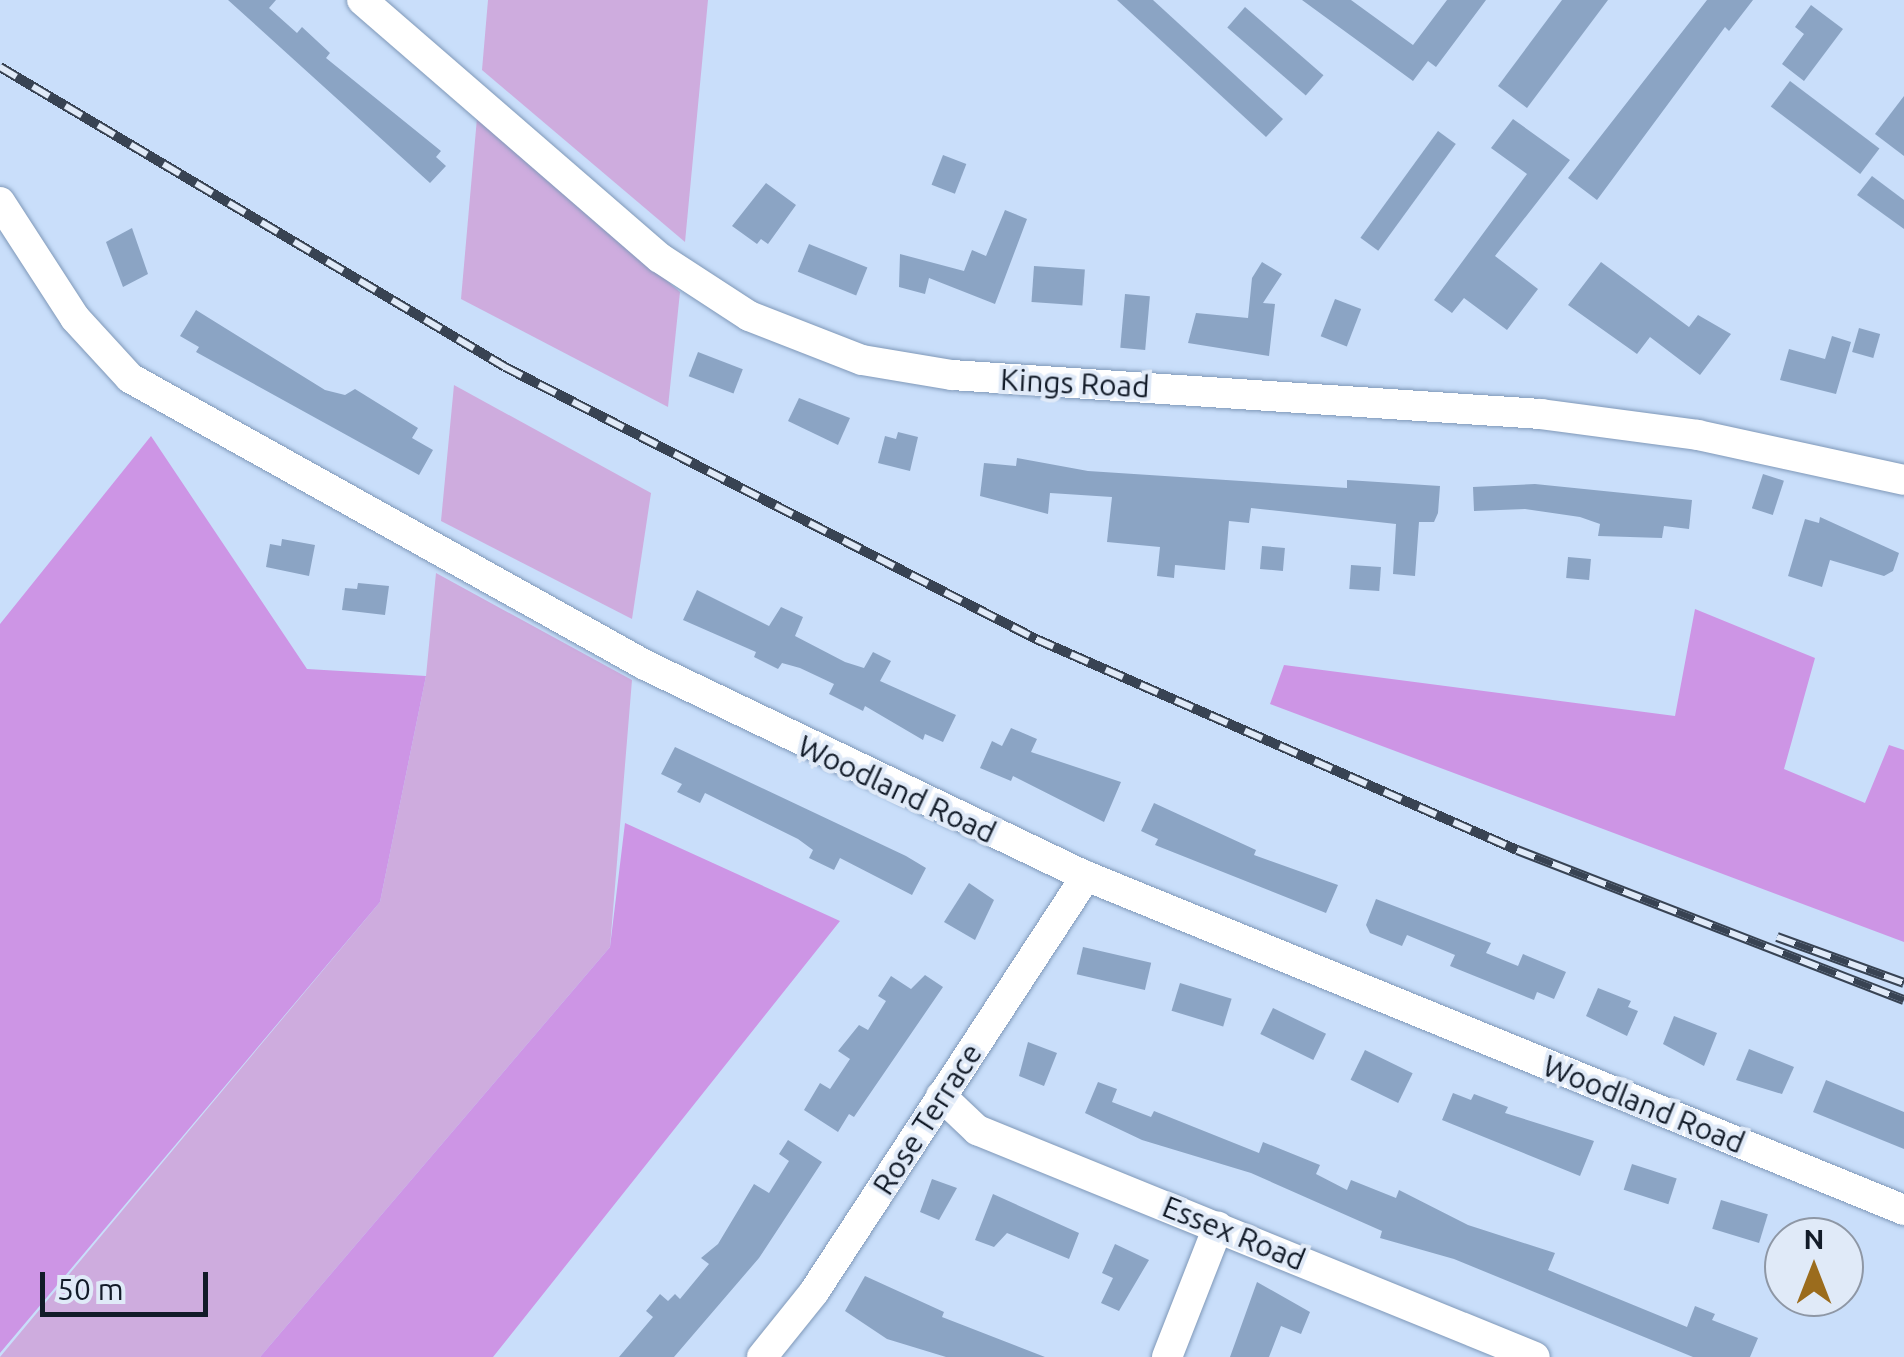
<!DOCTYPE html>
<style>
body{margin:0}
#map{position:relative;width:1904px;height:1357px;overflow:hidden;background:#c9defa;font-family:Ubuntu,sans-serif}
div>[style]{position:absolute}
.green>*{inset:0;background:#ceacde}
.forest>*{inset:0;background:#cd95e5}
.building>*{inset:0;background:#8ba4c4;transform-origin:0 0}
.roads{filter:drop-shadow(0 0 2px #7f98b8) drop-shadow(0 0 2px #7f98b8)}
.minor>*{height:30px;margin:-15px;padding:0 15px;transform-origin:15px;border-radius:15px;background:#fff}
.rail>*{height:10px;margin-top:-5px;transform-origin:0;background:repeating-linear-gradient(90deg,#e0eaf8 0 19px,#384353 0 38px);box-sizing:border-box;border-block:2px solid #384353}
span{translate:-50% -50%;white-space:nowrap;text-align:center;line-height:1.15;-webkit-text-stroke:8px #e0eaf8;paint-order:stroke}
.street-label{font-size:30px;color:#121b28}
.north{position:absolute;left:1764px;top:1217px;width:100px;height:100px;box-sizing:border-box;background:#e0eaf8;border:2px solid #8e97a5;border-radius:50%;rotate:0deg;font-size:28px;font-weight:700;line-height:40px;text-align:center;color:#121b28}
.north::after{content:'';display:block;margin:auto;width:35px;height:45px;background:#9b6c1d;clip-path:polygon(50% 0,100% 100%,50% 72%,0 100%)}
.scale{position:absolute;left:40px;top:1272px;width:168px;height:45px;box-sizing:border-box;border:5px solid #121b28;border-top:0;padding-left:12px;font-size:30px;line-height:35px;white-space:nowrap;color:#121b28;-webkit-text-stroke:8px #e0eaf8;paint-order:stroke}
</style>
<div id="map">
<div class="green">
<i style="clip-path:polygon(488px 0,708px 0,685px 242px,482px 70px)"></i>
<i style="clip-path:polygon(477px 118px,680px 292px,668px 407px,461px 299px)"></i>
<i style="clip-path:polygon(454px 385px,651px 493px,632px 619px,441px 521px)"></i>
<i style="clip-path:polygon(436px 573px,632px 680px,610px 947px,260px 1357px,0 1357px,380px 902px,426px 676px)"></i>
</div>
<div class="forest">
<i style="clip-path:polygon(151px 436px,307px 669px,426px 676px,380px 902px,0 1353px,0 624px)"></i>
<i style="clip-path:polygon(1695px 609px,1815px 658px,1784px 769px,1865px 803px,1889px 745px,1904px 750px,1904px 942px,1270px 704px,1284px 665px,1675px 716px)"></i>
<i style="clip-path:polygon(625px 823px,840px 921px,493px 1357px,260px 1357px,610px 947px)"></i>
</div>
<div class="building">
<i style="clip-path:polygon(228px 0,276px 0,269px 8px,297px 33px,302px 27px,330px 53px,326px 58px,441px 151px,436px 157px,446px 166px,430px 183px)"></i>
<i style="clip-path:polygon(1117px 0,1153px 0,1283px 119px,1266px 137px)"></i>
<i style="clip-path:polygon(1302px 0,1351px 0,1413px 45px,1447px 0,1486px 0,1436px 67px,1428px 61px,1413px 81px)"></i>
<i style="clip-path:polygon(1562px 0,1608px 0,1527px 108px,1498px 86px)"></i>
<i style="clip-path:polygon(1707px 0,1753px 0,1729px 31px,1725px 27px,1597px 200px,1568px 178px)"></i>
<i style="clip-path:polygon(1811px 5px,1843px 29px,1804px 81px,1782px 64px,1804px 34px,1795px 27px)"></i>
<i style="left:1245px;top:7px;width:104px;height:27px;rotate:41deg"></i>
<i style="left:1790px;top:81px;width:112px;height:32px;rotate:37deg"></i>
<i style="clip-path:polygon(1904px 96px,1904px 156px,1875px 134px)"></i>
<i style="clip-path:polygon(1513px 119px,1570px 160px,1495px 256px,1538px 289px,1507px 330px,1464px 298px,1452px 313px,1434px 300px,1527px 174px,1491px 148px)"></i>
<i style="left:1438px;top:131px;width:22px;height:132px;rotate:36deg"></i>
<i style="left:943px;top:155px;width:25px;height:32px;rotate:21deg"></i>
<i style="clip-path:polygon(1872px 176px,1904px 200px,1904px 229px,1857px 195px)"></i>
<i style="clip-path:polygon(766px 183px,796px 205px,768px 244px,761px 239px,757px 244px,732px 226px)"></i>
<i style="clip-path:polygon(1005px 210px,1027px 219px,995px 304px,929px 278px,925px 294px,899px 287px,900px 254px,964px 271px,972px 250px,986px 256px)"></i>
<i style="clip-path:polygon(132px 228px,148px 274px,123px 287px,106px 242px)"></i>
<i style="left:809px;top:244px;width:63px;height:30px;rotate:22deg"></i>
<i style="clip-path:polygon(1262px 262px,1282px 274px,1263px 303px,1275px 304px,1269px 356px,1188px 343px,1196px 313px,1248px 318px,1252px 278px)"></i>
<i style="clip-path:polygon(1601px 262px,1689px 327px,1698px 315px,1731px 334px,1700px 375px,1650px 337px,1637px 354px,1568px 305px)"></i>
<i style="left:1034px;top:266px;width:51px;height:36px;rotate:4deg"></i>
<i style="left:1125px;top:294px;width:25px;height:54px;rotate:5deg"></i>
<i style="left:1335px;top:299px;width:28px;height:40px;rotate:21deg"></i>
<i style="clip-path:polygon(196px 310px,325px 390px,345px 395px,355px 389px,418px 428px,412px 438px,433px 450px,419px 475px,196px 352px,199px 347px,180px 336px)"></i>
<i style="left:1859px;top:328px;width:22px;height:25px;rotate:16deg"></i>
<i style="clip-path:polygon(1832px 336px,1851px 342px,1836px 394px,1780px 380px,1789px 349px,1825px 359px)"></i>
<i style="left:698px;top:352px;width:48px;height:26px;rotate:21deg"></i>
<i style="clip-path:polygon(799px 398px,850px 418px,838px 445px,788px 421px)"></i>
<i style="clip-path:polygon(898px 432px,918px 437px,910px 471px,878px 463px,885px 436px,896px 439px)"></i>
<i style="clip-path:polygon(1017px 458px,1088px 471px,1347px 488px,1347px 480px,1440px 486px,1438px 513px,1434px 522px,1419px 522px,1415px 576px,1393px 574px,1396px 524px,1251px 508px,1249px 523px,1229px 521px,1225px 570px,1175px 565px,1174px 578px,1157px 576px,1160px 547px,1107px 542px,1112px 497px,1050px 493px,1048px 514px,980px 496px,984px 463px,1016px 466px)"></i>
<i style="left:1763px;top:474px;width:22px;height:36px;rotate:18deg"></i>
<i style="clip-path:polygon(1535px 484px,1692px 500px,1689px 529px,1664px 526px,1662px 538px,1598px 536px,1600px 524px,1580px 517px,1525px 509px,1474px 511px,1473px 487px)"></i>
<i style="clip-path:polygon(1820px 517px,1899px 553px,1893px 571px,1884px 576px,1830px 560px,1822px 587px,1788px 576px,1805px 519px,1819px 523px)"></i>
<i style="clip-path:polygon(282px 539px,315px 545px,309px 576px,266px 567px,270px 544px,281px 546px)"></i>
<i style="left:1262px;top:546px;width:23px;height:23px;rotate:5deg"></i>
<i style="left:1568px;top:557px;width:23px;height:21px;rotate:5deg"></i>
<i style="left:1351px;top:565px;width:30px;height:24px;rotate:4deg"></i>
<i style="clip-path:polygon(358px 583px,389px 586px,385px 615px,342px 610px,345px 588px,357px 589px)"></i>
<i style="clip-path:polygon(697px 590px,769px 626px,781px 607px,803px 617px,795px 636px,845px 662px,864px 668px,873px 652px,891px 661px,880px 681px,956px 715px,943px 742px,925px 734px,923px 740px,865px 706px,863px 711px,829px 694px,834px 684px,800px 668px,782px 663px,778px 669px,754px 657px,756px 652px,683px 620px)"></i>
<i style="clip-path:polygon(1011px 728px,1037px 739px,1031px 752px,1121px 782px,1104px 822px,1013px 776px,1011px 781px,980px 768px,992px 741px,1002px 746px)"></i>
<i style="clip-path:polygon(675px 747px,906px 856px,926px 868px,912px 895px,840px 858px,834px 870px,809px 858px,813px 850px,798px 839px,705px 793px,700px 803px,677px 792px,682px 784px,661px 774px)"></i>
<i style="clip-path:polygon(1154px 803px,1256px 850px,1254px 855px,1338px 885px,1326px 913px,1155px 845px,1158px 839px,1141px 831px)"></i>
<i style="clip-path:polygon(969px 883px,994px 900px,975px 940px,944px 922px)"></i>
<i style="clip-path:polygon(1376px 899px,1491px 943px,1486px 953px,1518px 966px,1523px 954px,1566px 972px,1554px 999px,1537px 992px,1534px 1000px,1450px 966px,1455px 955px,1407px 935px,1402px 946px,1370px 933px,1366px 925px)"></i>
<i style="left:1083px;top:947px;width:70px;height:28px;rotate:13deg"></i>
<i style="clip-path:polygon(925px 975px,943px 987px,854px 1117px,849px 1114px,838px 1132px,804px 1110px,820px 1083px,830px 1089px,850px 1059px,838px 1051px,859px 1025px,868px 1030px,886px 1001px,878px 996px,891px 976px,911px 989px)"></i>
<i style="left:1180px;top:983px;width:54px;height:29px;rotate:17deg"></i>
<i style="clip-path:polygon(1598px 988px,1631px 1001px,1628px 1007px,1638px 1011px,1627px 1036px,1586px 1016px)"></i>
<i style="left:1273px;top:1008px;width:59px;height:29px;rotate:26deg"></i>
<i style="clip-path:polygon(1674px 1016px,1717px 1033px,1704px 1066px,1663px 1044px)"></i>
<i style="clip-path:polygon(1028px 1042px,1057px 1053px,1044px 1086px,1019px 1076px)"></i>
<i style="clip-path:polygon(1749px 1049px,1794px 1067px,1782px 1094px,1736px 1080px)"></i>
<i style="left:1365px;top:1050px;width:53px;height:33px;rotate:26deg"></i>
<i style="clip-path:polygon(1826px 1080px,1904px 1112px,1904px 1149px,1813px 1112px)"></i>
<i style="clip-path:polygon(1098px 1082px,1117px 1089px,1112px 1102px,1151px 1117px,1154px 1111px,1259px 1153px,1263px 1142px,1320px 1165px,1316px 1174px,1347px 1190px,1351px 1180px,1396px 1198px,1399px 1190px,1468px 1225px,1555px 1253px,1548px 1270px,1687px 1327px,1695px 1306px,1715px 1314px,1712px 1320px,1758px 1338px,1750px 1357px,1693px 1357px,1454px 1259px,1380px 1238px,1382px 1231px,1251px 1173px,1142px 1140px,1085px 1113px)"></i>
<i style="clip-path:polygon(1453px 1093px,1471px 1100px,1474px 1094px,1508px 1107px,1505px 1113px,1594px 1141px,1580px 1176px,1442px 1120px)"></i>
<i style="clip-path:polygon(788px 1140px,822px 1162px,759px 1258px,674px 1357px,619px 1357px,653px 1317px,646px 1311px,660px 1294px,668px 1301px,675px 1294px,680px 1299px,709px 1264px,701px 1258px,718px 1244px,754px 1184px,769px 1193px,789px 1161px,779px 1154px)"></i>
<i style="left:1632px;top:1164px;width:47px;height:27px;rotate:18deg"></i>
<i style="clip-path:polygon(932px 1179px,957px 1188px,939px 1220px,920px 1212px)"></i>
<i style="clip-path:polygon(993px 1194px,1079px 1233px,1069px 1259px,1007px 1233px,994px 1247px,975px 1240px)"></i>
<i style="left:1721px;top:1200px;width:49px;height:30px;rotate:17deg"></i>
<i style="clip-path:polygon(1115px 1244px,1149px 1260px,1119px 1311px,1101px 1303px,1113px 1278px,1102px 1273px)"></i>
<i style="clip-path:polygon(865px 1276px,944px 1312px,942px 1317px,1045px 1357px,946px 1357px,887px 1339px,845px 1311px)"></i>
<i style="clip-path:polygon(1257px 1282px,1310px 1312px,1301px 1334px,1281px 1326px,1269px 1357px,1230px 1357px)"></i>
</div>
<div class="roads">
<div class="minor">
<i style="left:362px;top:0;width:394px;rotate:40.9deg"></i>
<i style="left:660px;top:258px;width:106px;rotate:33.1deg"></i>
<i style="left:749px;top:316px;width:121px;rotate:21.3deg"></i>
<i style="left:862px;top:360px;width:91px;rotate:9.5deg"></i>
<i style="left:952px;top:375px;width:590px;rotate:3.79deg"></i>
<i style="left:1541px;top:414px;width:158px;rotate:7.6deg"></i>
<i style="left:1698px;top:435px;width:211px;rotate:12.3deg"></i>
<i style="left:0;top:202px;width:138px;rotate:57.1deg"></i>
<i style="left:75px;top:318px;width:81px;rotate:47.5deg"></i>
<i style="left:130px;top:378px;width:590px;rotate:29.13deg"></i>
<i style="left:645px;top:665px;width:489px;rotate:25.6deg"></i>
<i style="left:1086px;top:876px;width:884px;rotate:22.21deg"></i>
<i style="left:941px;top:1096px;width:50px;rotate:43.4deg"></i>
<i style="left:977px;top:1130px;width:602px;rotate:22.14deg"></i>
<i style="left:762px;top:1357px;width:83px;rotate:-51.3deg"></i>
<i style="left:814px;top:1292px;width:497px;rotate:-56.8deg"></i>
<i style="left:1167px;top:1357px;width:140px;rotate:-68.6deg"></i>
</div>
</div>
<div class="rail">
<i style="left:0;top:67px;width:587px;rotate:30.71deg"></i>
<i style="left:505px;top:367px;width:597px;rotate:27.12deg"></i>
<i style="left:1036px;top:639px;width:525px;rotate:23.69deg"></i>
<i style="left:1517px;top:850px;width:415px;rotate:21.2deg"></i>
<i style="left:1777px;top:937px;width:135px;rotate:19.9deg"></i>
</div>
<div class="street-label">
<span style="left:1075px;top:383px;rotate:3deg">Kings Road</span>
<span style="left:897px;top:789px;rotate:25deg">Woodland Road</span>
<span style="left:1644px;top:1104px;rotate:22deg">Woodland Road</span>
<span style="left:927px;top:1119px;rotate:-57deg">Rose Terrace</span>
<span style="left:1234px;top:1233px;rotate:22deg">Essex Road</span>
</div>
<div class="north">N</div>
<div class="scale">50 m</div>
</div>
